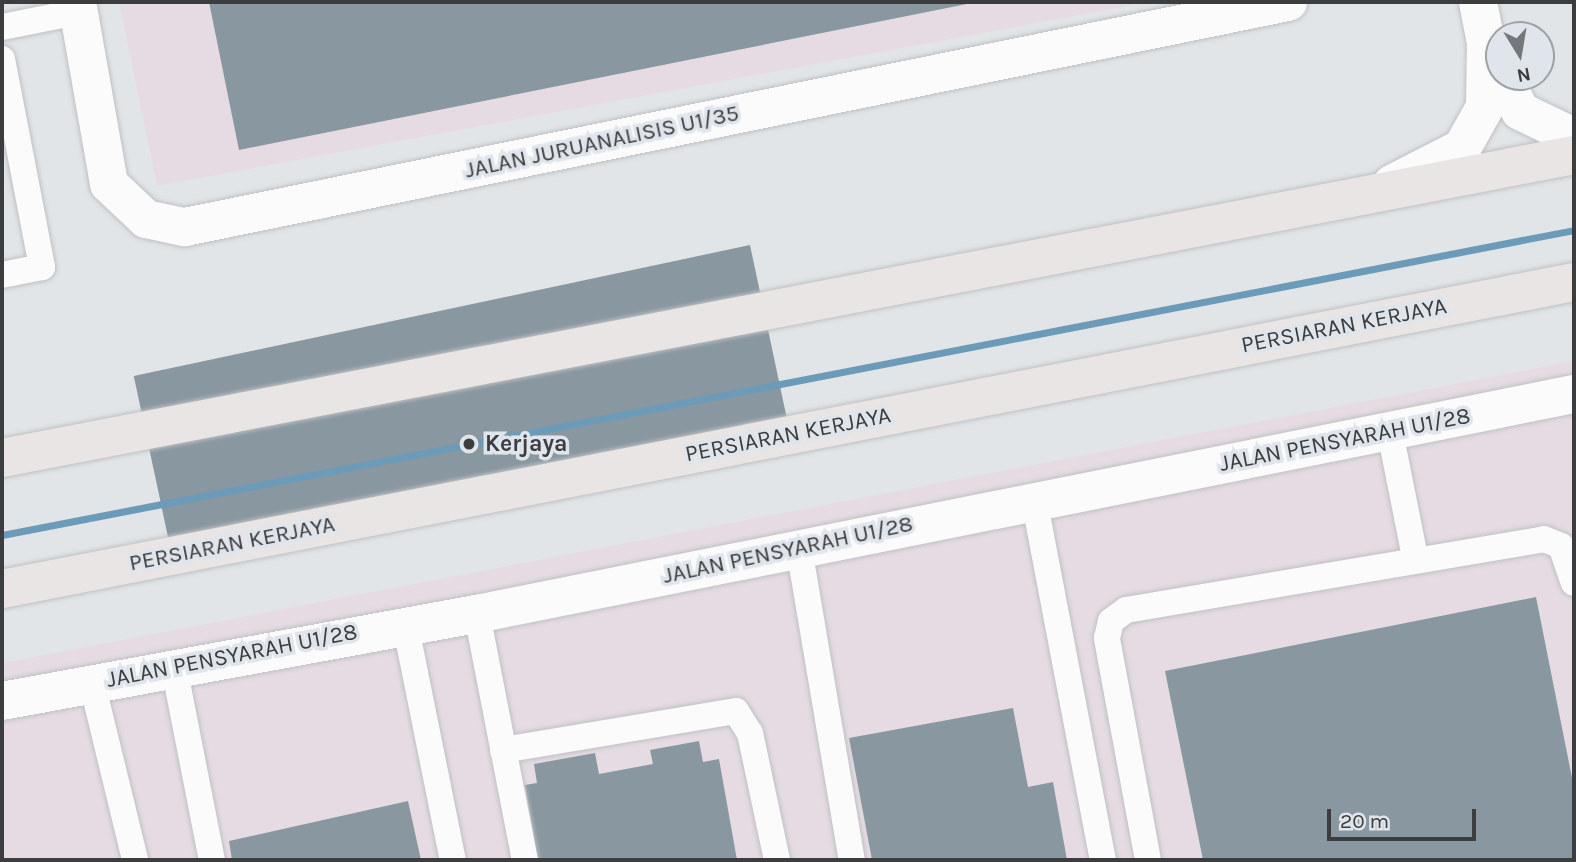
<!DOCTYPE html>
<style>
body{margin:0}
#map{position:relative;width:1576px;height:862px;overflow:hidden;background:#e2e5e8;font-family:Karla,sans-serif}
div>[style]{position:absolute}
.industrial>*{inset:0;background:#e6dbe3}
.building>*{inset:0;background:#8997a0;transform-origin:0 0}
.roads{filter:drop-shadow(0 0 2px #bfc1c3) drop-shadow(0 0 2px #bfc1c3)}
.service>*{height:26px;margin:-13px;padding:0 13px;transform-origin:13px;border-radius:13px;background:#fbfbfc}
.minor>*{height:38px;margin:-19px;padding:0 19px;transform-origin:19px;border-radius:19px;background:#fbfbfc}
.primary>*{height:38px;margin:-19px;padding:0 19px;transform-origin:19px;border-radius:19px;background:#eae5e5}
.rail-1>*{height:7px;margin:-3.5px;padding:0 3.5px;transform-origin:3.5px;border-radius:3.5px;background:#6c9bb9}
.dots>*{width:19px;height:19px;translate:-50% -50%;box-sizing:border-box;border:4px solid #dfe5eb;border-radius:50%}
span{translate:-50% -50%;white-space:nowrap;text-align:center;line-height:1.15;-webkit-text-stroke:7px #dfe5eb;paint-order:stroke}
.street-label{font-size:23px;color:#3b3d3f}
.stop-label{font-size:23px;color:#3b3d3f;font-weight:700}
.left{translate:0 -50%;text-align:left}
.frame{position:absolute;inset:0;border:4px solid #3b3d3f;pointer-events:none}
.north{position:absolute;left:1485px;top:21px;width:70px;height:70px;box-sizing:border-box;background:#dfe5eb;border:2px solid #9da2a6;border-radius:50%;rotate:169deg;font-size:19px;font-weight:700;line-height:28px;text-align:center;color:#3b3d3f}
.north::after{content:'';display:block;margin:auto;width:24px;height:32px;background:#75787a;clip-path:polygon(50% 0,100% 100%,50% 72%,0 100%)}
.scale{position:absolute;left:1327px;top:809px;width:149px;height:32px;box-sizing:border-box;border:4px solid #3b3d3f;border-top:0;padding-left:9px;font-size:21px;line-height:24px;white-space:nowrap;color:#3b3d3f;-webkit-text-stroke:5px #dfe5eb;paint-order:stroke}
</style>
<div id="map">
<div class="industrial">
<i style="clip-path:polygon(119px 2px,1150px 2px,157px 186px)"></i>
<i style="clip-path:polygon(1574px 361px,1574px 860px,2px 860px,2px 663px)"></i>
</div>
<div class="building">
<i style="clip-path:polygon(209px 2px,972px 2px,972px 3px,239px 150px)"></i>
<i style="left:750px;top:245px;width:184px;height:630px;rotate:78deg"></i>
<i style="clip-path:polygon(1536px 597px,1574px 788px,1574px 860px,1203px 860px,1165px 671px)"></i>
<i style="clip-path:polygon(1013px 708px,1028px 787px,1053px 782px,1067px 860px,872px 860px,849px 738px)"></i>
<i style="clip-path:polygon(699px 741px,703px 762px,719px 759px,737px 860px,538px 860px,525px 785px,537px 783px,534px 764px,595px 753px,599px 774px,653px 764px,650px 750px)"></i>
<i style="clip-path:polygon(408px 801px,421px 860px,232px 860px,229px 841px)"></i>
</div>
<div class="roads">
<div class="service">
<i style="left:2px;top:27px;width:77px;rotate:-11.2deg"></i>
<i style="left:2px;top:59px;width:212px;rotate:79.1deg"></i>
<i style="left:42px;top:267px;width:41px;rotate:168.7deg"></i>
<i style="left:1390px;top:432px;width:127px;rotate:78.7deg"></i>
<i style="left:1034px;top:499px;width:368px;rotate:79.2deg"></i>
<i style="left:799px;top:548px;width:316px;rotate:80.4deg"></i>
<i style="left:477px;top:614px;width:251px;rotate:79deg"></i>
<i style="left:405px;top:623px;width:242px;rotate:78.6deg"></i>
<i style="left:174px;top:667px;width:197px;rotate:78.9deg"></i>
<i style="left:92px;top:683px;width:182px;rotate:76.3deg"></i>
<i style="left:503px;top:750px;width:236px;rotate:-9.5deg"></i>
<i style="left:736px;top:711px;width:26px;rotate:58deg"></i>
<i style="left:750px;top:733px;width:130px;rotate:78deg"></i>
<i style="left:1148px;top:860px;width:226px;rotate:-100.5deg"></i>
<i style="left:1107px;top:638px;width:17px;rotate:-77deg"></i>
<i style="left:1111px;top:621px;width:19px;rotate:-36deg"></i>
<i style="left:1126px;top:610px;width:424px;rotate:-9.6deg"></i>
<i style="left:1544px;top:539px;width:18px;rotate:22deg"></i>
<i style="left:1561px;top:546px;width:39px;rotate:71deg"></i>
</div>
<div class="minor">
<i style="left:77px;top:2px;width:185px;rotate:80deg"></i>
<i style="left:109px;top:184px;width:51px;rotate:43.4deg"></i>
<i style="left:146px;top:219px;width:40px;rotate:12deg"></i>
<i style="left:185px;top:227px;width:1126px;rotate:-11.53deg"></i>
<i style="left:1503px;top:77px;width:38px;rotate:63deg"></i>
<i style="left:1520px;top:111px;width:60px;rotate:25.7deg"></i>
<i style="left:1392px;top:184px;width:79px;rotate:-27.2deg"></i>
<i style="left:1462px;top:148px;width:47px;rotate:-60.7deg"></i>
<i style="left:1485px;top:107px;width:64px;rotate:-89.1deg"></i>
<i style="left:1486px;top:43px;width:42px;rotate:-101deg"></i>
<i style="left:2px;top:701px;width:483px;rotate:-10.4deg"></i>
<i style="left:477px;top:614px;width:1119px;rotate:-11.34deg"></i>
</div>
<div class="primary">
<i style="left:2px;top:458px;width:1601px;rotate:-10.91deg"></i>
<i style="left:2px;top:589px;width:1602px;rotate:-11.05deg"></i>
</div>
</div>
<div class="rail-1">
<i style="left:2px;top:535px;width:1601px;rotate:-10.98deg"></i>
</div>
<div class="dots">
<i style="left:469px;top:444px;background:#3b3d3f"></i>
</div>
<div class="street-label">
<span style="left:602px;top:142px;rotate:-12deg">JALAN JURUANALISIS U1/35</span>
<span style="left:1344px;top:326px;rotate:-11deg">PERSIARAN KERJAYA</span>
<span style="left:788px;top:435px;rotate:-11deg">PERSIARAN KERJAYA</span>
<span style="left:1345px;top:440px;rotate:-11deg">JALAN PENSYARAH U1/28</span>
<span style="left:232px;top:544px;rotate:-11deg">PERSIARAN KERJAYA</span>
<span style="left:788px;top:550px;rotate:-12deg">JALAN PENSYARAH U1/28</span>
<span style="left:232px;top:656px;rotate:-11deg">JALAN PENSYARAH U1/28</span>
</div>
<div class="stop-label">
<span class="left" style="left:485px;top:444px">Kerjaya</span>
</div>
<div class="frame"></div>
<div class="north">N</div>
<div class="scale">20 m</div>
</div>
